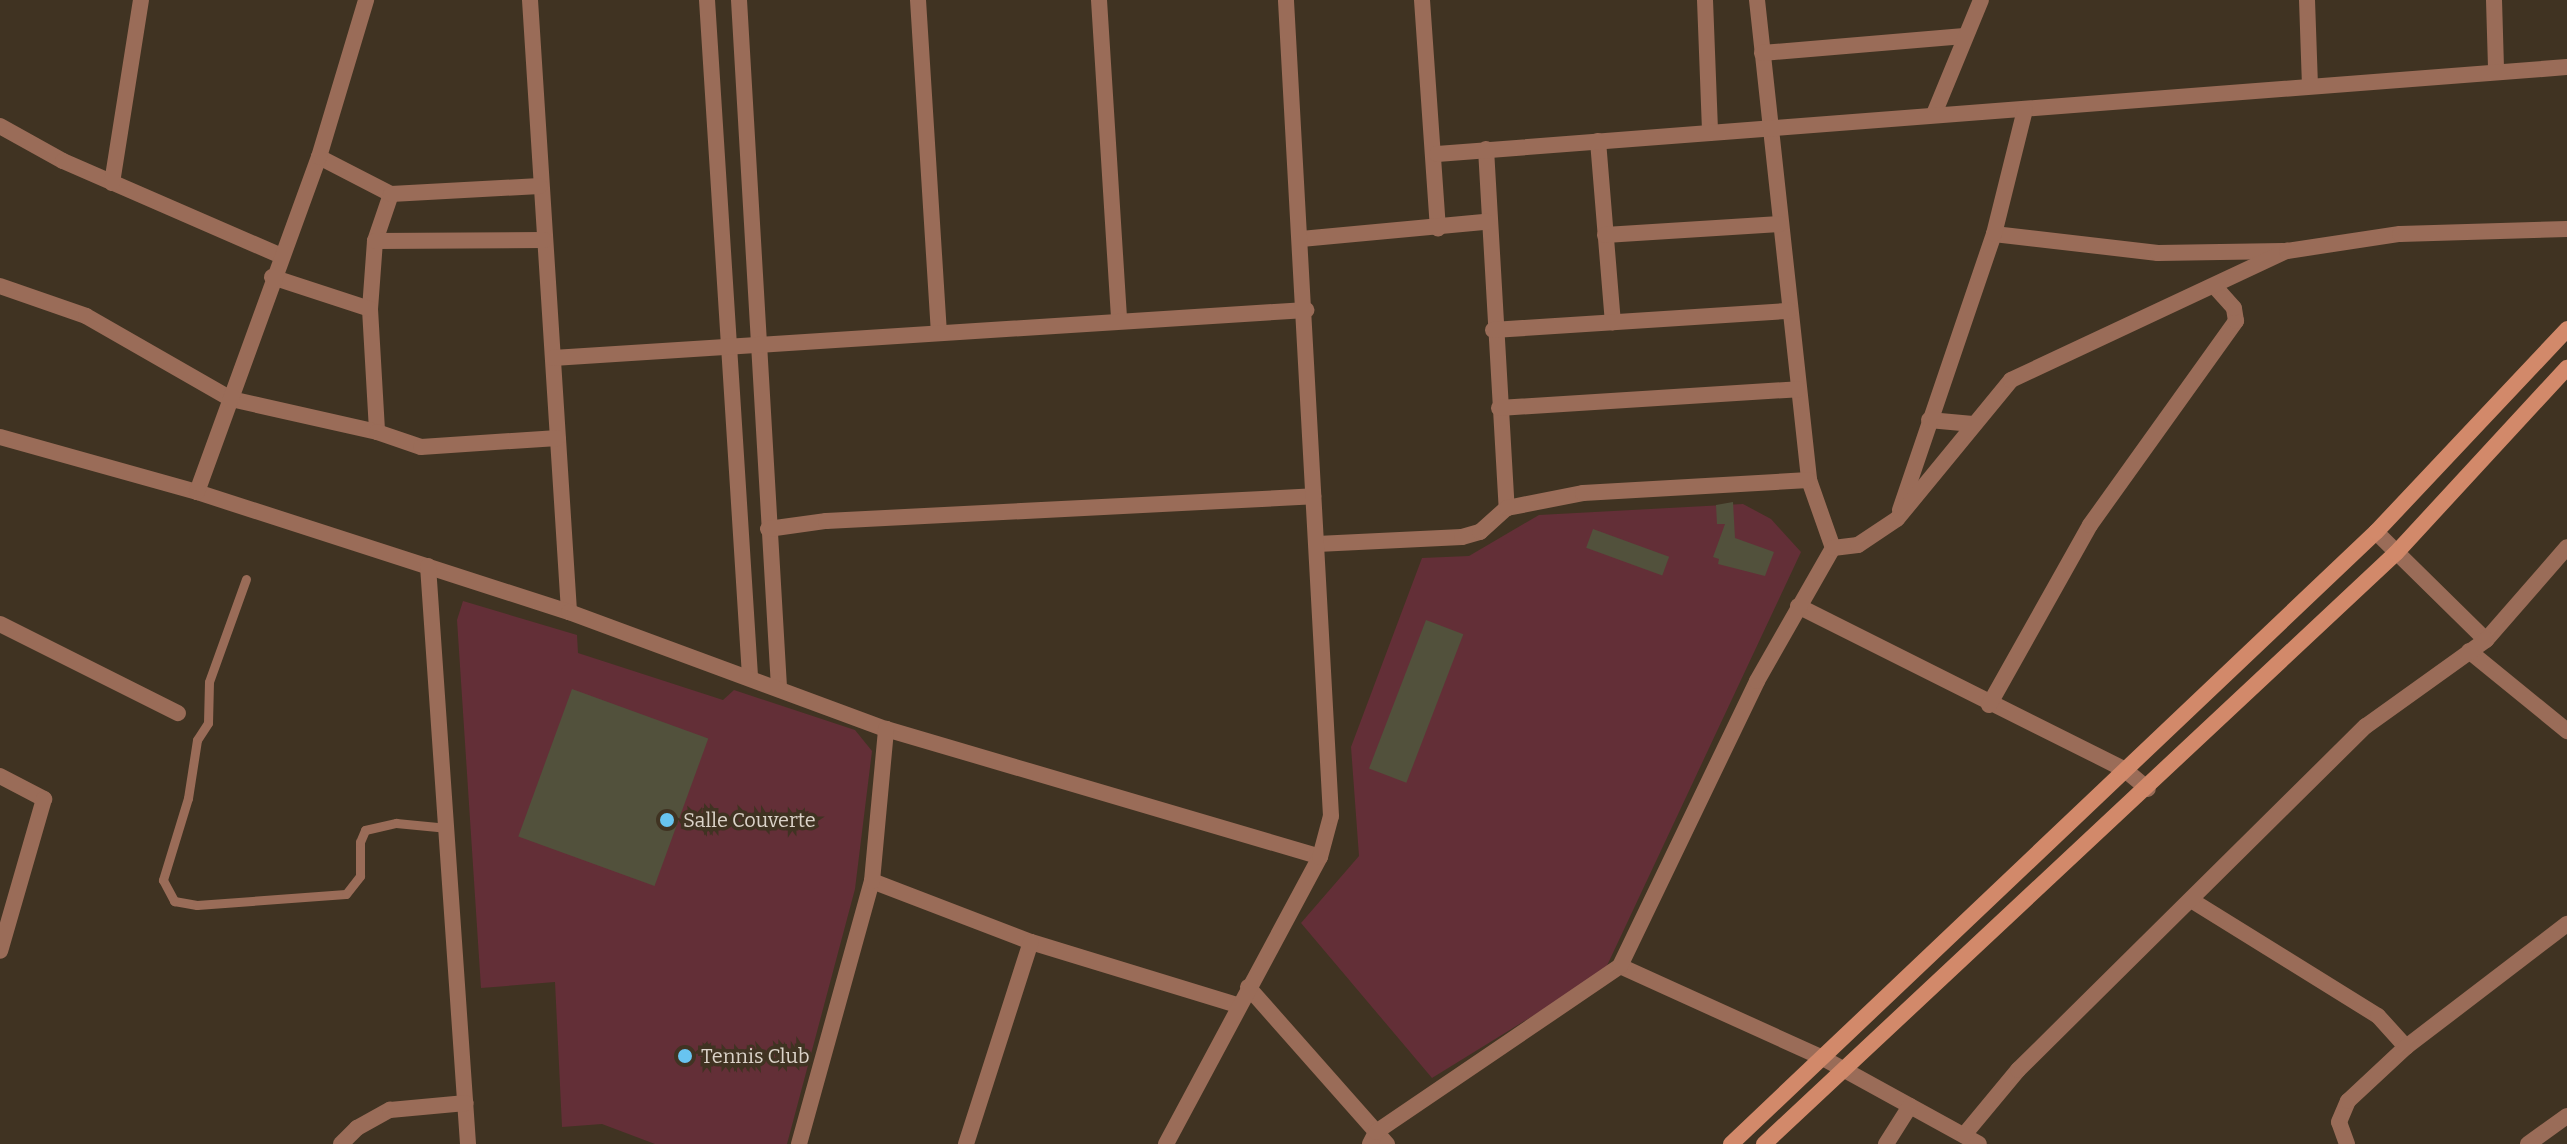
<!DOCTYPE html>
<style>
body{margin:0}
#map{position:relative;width:2567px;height:1144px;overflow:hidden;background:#403322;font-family:Bitter,serif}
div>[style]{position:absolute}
.green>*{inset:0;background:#632f37}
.building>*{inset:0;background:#52513c;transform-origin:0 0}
.lane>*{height:9px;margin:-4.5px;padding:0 4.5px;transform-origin:4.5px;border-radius:4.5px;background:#9a6c58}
.street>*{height:16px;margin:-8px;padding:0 8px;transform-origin:8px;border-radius:8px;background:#9a6c58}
.secondary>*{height:16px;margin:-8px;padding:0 8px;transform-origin:8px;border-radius:8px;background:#d2896a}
.dots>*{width:22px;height:22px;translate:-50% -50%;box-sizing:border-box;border:4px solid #403322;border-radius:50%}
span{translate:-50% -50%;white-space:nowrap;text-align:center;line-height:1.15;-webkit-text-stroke:7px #403322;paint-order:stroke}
.poi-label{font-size:20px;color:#dbd3c9}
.left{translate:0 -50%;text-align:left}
</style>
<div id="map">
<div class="green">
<i style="clip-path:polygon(1743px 504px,1771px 519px,1801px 552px,1604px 972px,1432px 1078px,1301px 923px,1359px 856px,1351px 747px,1422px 558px,1469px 556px,1539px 515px)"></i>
<i style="clip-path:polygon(463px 601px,577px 635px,578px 653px,723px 700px,734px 690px,855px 730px,872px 751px,855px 889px,787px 1144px,655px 1144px,602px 1124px,562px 1127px,555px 982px,481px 988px,457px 620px)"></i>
</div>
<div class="building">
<i style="clip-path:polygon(1733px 502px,1735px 538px,1774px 552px,1765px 576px,1718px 564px,1719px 559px,1713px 557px,1725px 524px,1717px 524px,1716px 505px)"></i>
<i style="left:1593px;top:529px;width:81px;height:20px;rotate:20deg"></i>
<i style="left:1426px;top:620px;width:40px;height:159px;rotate:21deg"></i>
<i style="left:572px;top:689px;width:145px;height:157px;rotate:20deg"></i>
</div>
<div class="lane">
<i style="left:246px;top:579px;width:109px;rotate:109.8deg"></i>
<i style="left:209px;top:682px;width:41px;rotate:91.4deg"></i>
<i style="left:208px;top:723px;width:20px;rotate:123deg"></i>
<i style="left:197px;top:740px;width:59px;rotate:98.8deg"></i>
<i style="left:188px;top:798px;width:86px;rotate:107deg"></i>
<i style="left:163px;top:880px;width:24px;rotate:62deg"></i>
<i style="left:174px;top:901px;width:23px;rotate:10deg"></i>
<i style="left:197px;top:905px;width:149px;rotate:-4.2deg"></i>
<i style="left:346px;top:894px;width:23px;rotate:-52deg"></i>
<i style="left:360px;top:876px;width:34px;rotate:-90deg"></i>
<i style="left:360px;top:842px;width:13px;rotate:-67deg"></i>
<i style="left:365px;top:830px;width:32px;rotate:-13deg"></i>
<i style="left:396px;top:823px;width:52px;rotate:5.5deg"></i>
</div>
<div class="street">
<i style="left:530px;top:0;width:613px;rotate:86.35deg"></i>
<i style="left:707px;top:0;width:677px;rotate:86.36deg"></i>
<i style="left:739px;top:0;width:689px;rotate:86.67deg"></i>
<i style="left:918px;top:0;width:332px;rotate:86.4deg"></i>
<i style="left:1099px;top:0;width:319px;rotate:86.4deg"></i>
<i style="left:1422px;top:0;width:229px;rotate:86deg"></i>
<i style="left:1705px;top:0;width:133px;rotate:87.8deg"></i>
<i style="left:1757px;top:0;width:483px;rotate:83.8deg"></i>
<i style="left:1809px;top:480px;width:72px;rotate:70.6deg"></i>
<i style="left:2307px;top:0;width:85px;rotate:88deg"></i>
<i style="left:2494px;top:0;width:69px;rotate:88.3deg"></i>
<i style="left:1762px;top:53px;width:203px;rotate:-4.8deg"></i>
<i style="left:1934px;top:114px;width:123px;rotate:-67.6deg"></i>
<i style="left:0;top:126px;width:72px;rotate:29.1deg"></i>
<i style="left:63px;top:161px;width:238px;rotate:23.5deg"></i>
<i style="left:1598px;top:141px;width:182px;rotate:85.3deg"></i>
<i style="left:1486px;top:149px;width:360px;rotate:86.7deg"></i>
<i style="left:1437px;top:154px;width:1133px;rotate:-4.4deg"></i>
<i style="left:319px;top:157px;width:81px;rotate:27.2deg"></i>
<i style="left:391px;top:194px;width:50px;rotate:108.8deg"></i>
<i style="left:375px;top:241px;width:68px;rotate:94.2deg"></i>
<i style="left:370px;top:309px;width:123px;rotate:86.7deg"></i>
<i style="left:112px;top:183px;width:185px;rotate:-81deg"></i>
<i style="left:391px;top:194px;width:149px;rotate:-3.1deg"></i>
<i style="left:1994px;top:234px;width:165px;rotate:6.6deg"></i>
<i style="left:2158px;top:253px;width:125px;rotate:-0.9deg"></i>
<i style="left:1605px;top:235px;width:175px;rotate:-3.6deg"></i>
<i style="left:1301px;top:239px;width:186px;rotate:-5.3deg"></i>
<i style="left:375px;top:241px;width:169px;rotate:-0.3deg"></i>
<i style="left:272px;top:277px;width:103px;rotate:18.1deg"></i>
<i style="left:0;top:286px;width:91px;rotate:19.2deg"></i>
<i style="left:86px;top:316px;width:167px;rotate:29.8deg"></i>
<i style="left:231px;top:399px;width:150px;rotate:12.7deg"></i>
<i style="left:377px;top:432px;width:46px;rotate:18.8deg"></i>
<i style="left:421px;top:447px;width:137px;rotate:-3.8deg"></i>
<i style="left:1493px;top:330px;width:297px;rotate:-3.7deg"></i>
<i style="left:553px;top:358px;width:755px;rotate:-3.65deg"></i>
<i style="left:1499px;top:408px;width:300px;rotate:-3.6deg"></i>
<i style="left:1929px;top:420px;width:44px;rotate:5.2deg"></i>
<i style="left:0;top:437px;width:205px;rotate:15.6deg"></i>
<i style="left:197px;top:492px;width:391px;rotate:17.9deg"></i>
<i style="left:569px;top:612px;width:338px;rotate:20.3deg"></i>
<i style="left:886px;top:729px;width:452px;rotate:16.4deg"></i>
<i style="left:197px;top:492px;width:357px;rotate:-70deg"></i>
<i style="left:319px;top:157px;width:164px;rotate:-73.3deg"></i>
<i style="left:1900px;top:510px;width:292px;rotate:-71.2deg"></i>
<i style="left:1994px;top:234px;width:128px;rotate:-76deg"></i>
<i style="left:768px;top:529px;width:59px;rotate:-7.9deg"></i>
<i style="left:826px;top:521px;width:488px;rotate:-2.9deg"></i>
<i style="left:2376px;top:532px;width:154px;rotate:44.5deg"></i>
<i style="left:2486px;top:640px;width:123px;rotate:-48.9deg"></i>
<i style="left:1317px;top:544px;width:145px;rotate:-2.8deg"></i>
<i style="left:1462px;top:537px;width:19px;rotate:-16deg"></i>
<i style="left:1480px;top:532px;width:36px;rotate:-42deg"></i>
<i style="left:1507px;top:508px;width:77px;rotate:-11.2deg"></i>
<i style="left:1583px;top:493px;width:226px;rotate:-3.3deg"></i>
<i style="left:428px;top:566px;width:579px;rotate:86.04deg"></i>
<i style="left:1798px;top:606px;width:364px;rotate:26.6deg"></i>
<i style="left:2124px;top:769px;width:31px;rotate:40deg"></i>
<i style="left:0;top:624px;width:199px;rotate:26.6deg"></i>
<i style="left:2469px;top:651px;width:127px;rotate:39.2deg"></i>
<i style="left:1989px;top:705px;width:206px;rotate:-60.7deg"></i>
<i style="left:2090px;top:525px;width:251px;rotate:-54.4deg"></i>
<i style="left:2236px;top:321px;width:13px;rotate:-99deg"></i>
<i style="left:2234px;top:308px;width:28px;rotate:-132deg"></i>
<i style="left:0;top:776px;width:50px;rotate:27.6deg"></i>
<i style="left:44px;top:799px;width:158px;rotate:106.1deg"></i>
<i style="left:872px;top:881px;width:170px;rotate:21deg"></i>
<i style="left:1031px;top:942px;width:215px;rotate:17deg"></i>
<i style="left:2191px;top:900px;width:220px;rotate:31.8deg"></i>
<i style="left:2378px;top:1016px;width:42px;rotate:47.9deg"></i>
<i style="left:1620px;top:966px;width:221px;rotate:24.4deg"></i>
<i style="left:1821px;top:1057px;width:180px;rotate:28.8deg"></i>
<i style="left:1248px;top:987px;width:210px;rotate:48.5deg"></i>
<i style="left:1964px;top:1135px;width:85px;rotate:-50.3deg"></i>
<i style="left:2018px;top:1070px;width:489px;rotate:-44.7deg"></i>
<i style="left:2366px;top:726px;width:148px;rotate:-35.6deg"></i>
<i style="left:341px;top:1144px;width:23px;rotate:-45deg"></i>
<i style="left:357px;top:1128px;width:38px;rotate:-29deg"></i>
<i style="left:390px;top:1110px;width:76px;rotate:-5.3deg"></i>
<i style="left:799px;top:1144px;width:273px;rotate:-74.5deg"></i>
<i style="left:872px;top:881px;width:153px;rotate:-84.7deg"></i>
<i style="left:966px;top:1144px;width:212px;rotate:-72.2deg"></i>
<i style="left:1166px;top:1144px;width:326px;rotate:-61.8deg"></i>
<i style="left:1320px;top:857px;width:42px;rotate:-75deg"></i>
<i style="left:1331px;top:816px;width:817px;rotate:-93.16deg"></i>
<i style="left:1370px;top:1144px;width:13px;rotate:-63deg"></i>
<i style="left:1376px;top:1132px;width:295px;rotate:-34.2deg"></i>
<i style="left:1620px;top:966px;width:316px;rotate:-64.3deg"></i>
<i style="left:1757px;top:681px;width:153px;rotate:-60.3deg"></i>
<i style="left:1833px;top:548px;width:25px;rotate:-7deg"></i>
<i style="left:1858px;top:545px;width:47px;rotate:-33.7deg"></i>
<i style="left:1897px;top:519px;width:180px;rotate:-50.6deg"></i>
<i style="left:2011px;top:380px;width:305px;rotate:-25.1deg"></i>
<i style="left:2287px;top:251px;width:114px;rotate:-8.6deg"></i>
<i style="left:2400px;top:234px;width:167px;rotate:-1.7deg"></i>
<i style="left:1886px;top:1144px;width:45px;rotate:-57.7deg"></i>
<i style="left:2347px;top:1144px;width:23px;rotate:-110deg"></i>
<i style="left:2339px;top:1122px;width:23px;rotate:-67deg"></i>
<i style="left:2348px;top:1101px;width:79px;rotate:-43deg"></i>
<i style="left:2406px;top:1047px;width:203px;rotate:-37.4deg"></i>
<i style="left:2528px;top:1144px;width:48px;rotate:-35.7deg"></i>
</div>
<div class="secondary">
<i style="left:1731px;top:1144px;width:889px;rotate:-43.5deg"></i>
<i style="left:2376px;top:532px;width:279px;rotate:-46.7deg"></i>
<i style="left:1764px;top:1144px;width:865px;rotate:-43.08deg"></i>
<i style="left:2396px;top:553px;width:252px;rotate:-47.3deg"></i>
</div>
<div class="dots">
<i style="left:667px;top:820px;background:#68c4f0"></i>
<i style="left:685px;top:1056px;background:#68c4f0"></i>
</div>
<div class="poi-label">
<span class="left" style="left:683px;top:820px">Salle Couverte</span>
<span class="left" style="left:701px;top:1056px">Tennis Club</span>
</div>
</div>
